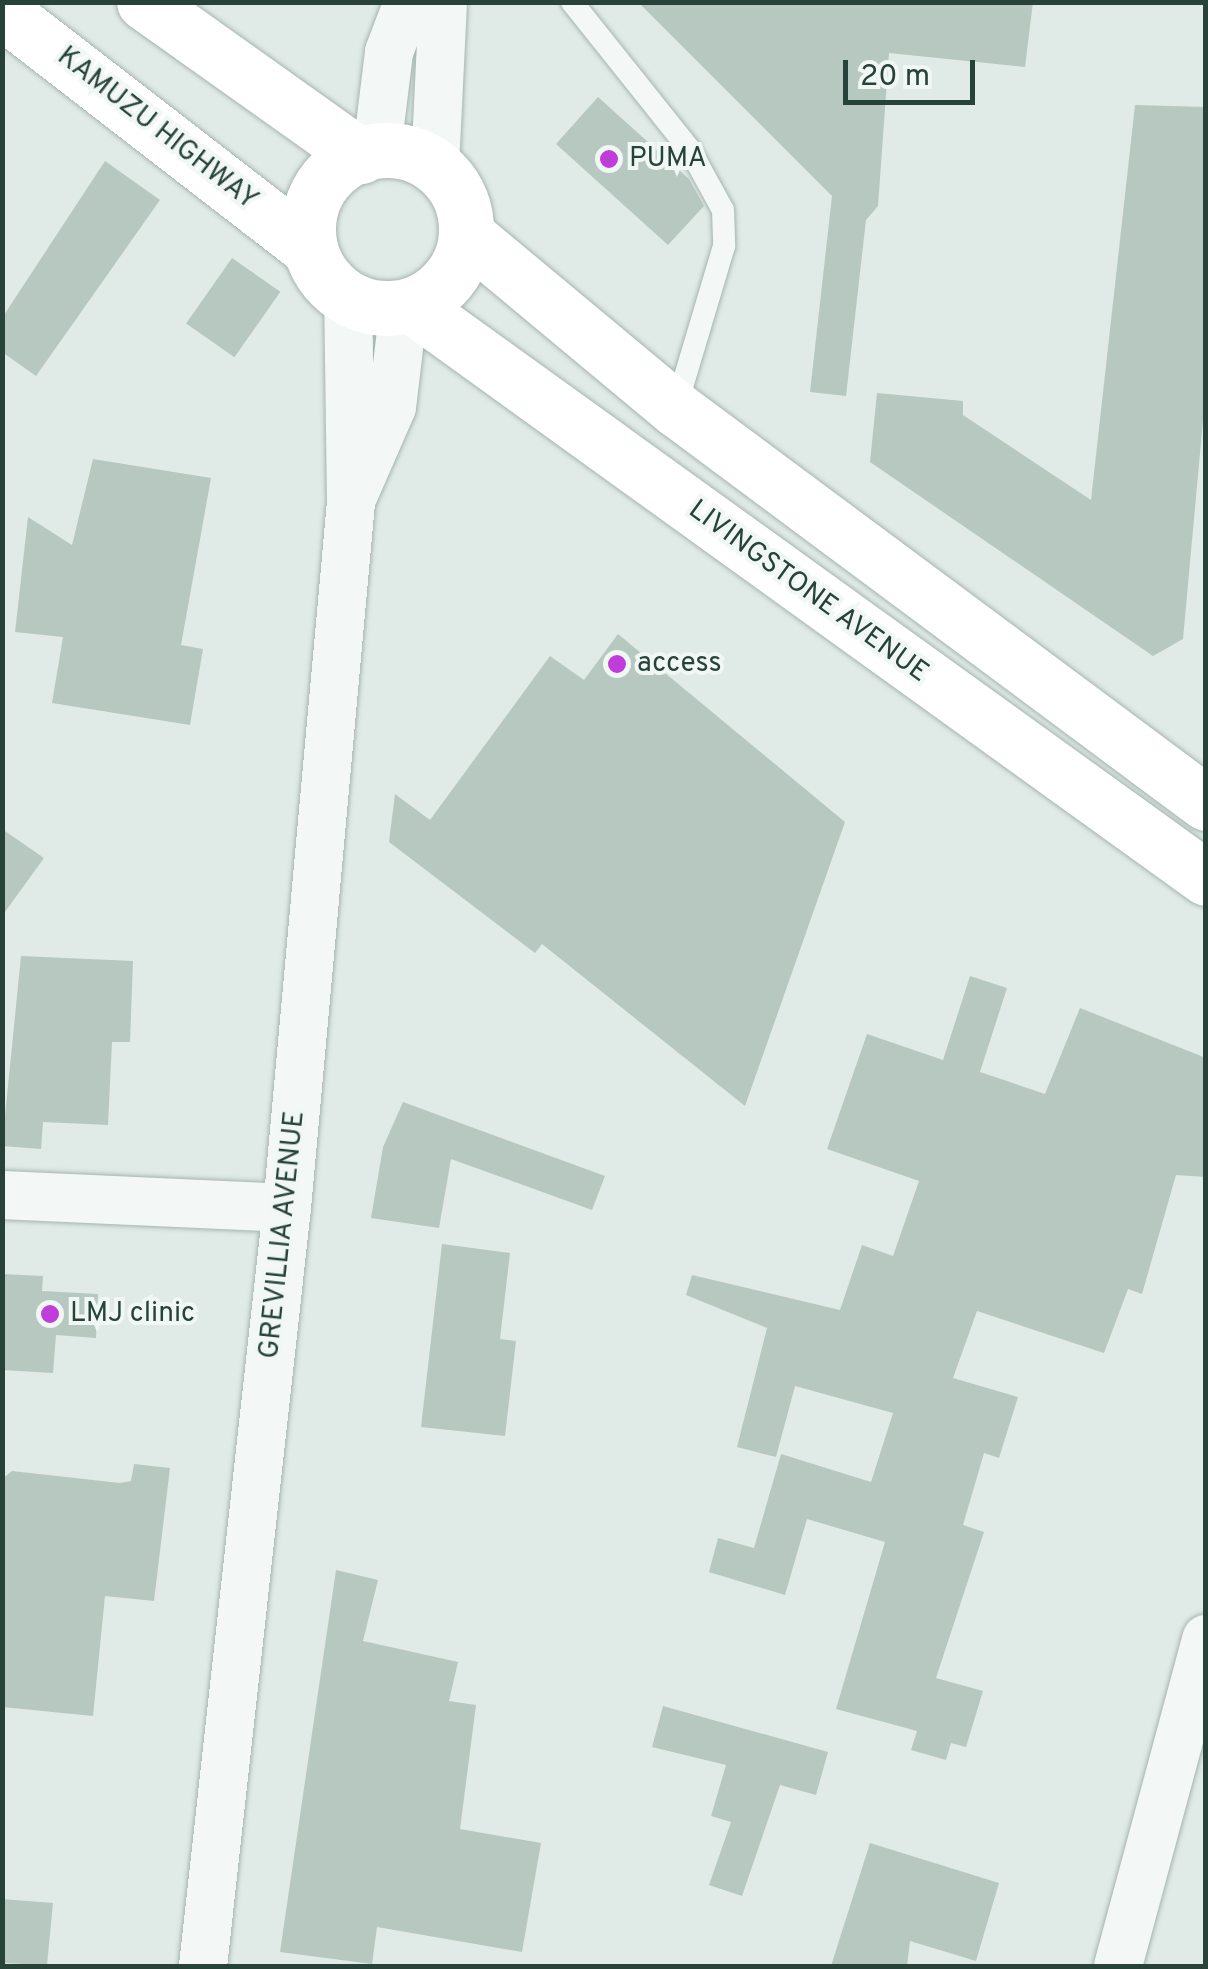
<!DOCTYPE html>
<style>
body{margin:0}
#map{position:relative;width:1208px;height:1969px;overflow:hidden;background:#e0eae6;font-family:Overpass,sans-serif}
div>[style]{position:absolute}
.building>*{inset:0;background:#b7c8c1;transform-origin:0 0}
.roads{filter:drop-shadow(0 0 2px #a5b5af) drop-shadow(0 0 2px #a5b5af)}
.lane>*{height:22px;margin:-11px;padding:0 11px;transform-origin:11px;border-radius:11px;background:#f3f8f6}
.street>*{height:48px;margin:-24px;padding:0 24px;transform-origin:24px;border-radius:24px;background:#f3f8f6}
.highway>*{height:55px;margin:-27.5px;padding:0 27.5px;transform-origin:27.5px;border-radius:27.5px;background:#fff}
.highway>.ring{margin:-27.5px;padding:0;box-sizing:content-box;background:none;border:55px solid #fff;border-radius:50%}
.dots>*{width:28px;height:28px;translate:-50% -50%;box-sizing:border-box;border:5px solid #f0f7f4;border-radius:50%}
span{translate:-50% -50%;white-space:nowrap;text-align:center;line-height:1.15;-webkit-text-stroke:8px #f0f7f4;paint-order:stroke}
.street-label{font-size:28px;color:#274339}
.poi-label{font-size:28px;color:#274339}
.left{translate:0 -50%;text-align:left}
.frame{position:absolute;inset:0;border:5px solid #274339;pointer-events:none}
.scale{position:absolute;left:843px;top:60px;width:132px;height:45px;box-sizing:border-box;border:5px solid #274339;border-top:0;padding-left:12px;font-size:30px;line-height:35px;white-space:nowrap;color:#274339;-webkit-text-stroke:8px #f0f7f4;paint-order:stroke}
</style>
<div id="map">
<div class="building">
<i style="clip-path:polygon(638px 2px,1033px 2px,1025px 67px,889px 53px,878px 206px,866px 220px,846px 396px,810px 392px,832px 196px)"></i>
<i style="clip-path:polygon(598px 97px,689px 179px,704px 206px,668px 245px,556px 144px)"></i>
<i style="clip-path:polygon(1135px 105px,1206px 107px,1206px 388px,1183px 639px,1153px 656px,870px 462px,877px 393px,963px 401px,963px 415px,1091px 500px)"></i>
<i style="clip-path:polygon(105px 161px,160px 200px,36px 376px,2px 352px,2px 318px)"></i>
<i style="left:232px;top:258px;width:59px;height:80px;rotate:35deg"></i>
<i style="clip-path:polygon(93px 459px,211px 478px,181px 645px,203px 649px,190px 725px,52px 703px,63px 637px,15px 632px,28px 517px,72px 545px)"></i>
<i style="clip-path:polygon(618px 634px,845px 822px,745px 1106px,542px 944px,535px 953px,389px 842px,395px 794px,430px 820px,550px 656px,584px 680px)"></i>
<i style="clip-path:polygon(2px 829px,44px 858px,2px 916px)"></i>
<i style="clip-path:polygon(21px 956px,133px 961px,130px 1042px,112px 1042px,108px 1125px,43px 1122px,41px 1149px,2px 1146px)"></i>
<i style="clip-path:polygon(970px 976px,1007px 988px,980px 1072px,1045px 1094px,1080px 1008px,1206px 1058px,1206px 1177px,1176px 1175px,1142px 1294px,1128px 1289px,1104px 1353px,977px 1311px,953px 1378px,1018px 1397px,999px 1458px,984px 1453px,963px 1525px,984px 1532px,936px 1678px,983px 1691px,966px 1747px,951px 1743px,946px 1760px,911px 1750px,917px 1731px,836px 1709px,885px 1542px,807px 1519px,785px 1595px,709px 1572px,718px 1538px,754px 1548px,781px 1454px,871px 1482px,893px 1413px,795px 1386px,776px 1457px,737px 1447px,767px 1328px,686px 1295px,692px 1275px,840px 1310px,862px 1245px,893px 1256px,919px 1181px,827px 1149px,867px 1034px,943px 1060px)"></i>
<i style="clip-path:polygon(403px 1102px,605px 1176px,592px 1210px,451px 1159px,439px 1228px,371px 1218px,383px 1147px)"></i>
<i style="clip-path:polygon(442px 1244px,510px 1253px,500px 1339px,516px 1341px,505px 1436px,421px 1427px)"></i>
<i style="clip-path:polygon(2px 1274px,43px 1276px,42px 1291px,98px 1294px,96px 1338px,56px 1335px,53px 1373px,2px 1370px)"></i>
<i style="clip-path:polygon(134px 1464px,170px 1468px,154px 1601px,105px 1596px,93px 1716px,2px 1707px,2px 1479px,12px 1471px,120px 1483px,131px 1481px)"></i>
<i style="clip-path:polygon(336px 1570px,378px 1580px,363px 1641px,458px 1662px,449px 1701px,476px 1705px,460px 1829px,541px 1843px,522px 1952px,377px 1927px,372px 1964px,280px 1952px)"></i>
<i style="clip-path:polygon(663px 1706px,828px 1752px,816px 1795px,780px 1785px,742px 1896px,709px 1885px,731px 1822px,711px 1816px,726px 1765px,652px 1747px)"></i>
<i style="clip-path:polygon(870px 1843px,999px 1883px,976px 1961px,910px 1941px,907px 1966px,831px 1966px)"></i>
<i style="clip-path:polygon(2px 1899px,53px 1903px,47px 1965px,2px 1963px)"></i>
</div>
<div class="roads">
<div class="lane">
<i style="left:572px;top:2px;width:189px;rotate:51.4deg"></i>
<i style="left:690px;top:150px;width:68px;rotate:61.2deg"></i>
<i style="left:723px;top:210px;width:36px;rotate:88deg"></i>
<i style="left:724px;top:246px;width:168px;rotate:106.6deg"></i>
</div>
<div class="street">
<i style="left:377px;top:150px;width:99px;rotate:-83deg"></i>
<i style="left:389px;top:52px;width:53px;rotate:-69.2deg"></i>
<i style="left:435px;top:166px;width:164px;rotate:-87.2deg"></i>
<i style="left:354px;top:494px;width:95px;rotate:-66.4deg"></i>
<i style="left:392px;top:407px;width:102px;rotate:-83.2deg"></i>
<i style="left:2px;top:1195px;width:285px;rotate:2.6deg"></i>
<i style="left:203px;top:1966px;width:763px;rotate:-83.68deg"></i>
<i style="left:287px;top:1208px;width:709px;rotate:-84.82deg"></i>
<i style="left:351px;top:502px;width:203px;rotate:-90.8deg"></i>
<i style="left:1118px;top:1966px;width:339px;rotate:-74.9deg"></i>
</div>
<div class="highway">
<i style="left:144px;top:2px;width:266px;rotate:35.4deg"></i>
<i style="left:2px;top:11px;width:389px;rotate:37.7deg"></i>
<i class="ring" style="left:308px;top:150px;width:103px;height:103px"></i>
<i style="left:467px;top:235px;width:272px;rotate:39.8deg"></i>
<i style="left:676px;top:409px;width:660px;rotate:36.63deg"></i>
<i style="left:411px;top:305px;width:980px;rotate:35.78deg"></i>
</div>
</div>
<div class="dots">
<i style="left:609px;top:159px;background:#bf3dd8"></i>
<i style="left:617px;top:664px;background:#bf3dd8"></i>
<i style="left:50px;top:1314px;background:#bf3dd8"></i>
</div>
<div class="street-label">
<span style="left:157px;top:129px;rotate:38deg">KAMUZU HIGHWAY</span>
<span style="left:808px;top:592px;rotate:36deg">LIVINGSTONE AVENUE</span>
<span style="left:283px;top:1235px;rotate:-84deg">GREVILLIA AVENUE</span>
</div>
<div class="poi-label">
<span class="left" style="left:629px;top:159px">PUMA</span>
<span class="left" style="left:637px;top:664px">access</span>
<span class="left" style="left:70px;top:1314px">LMJ clinic</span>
</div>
<div class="frame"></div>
<div class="scale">20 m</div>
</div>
